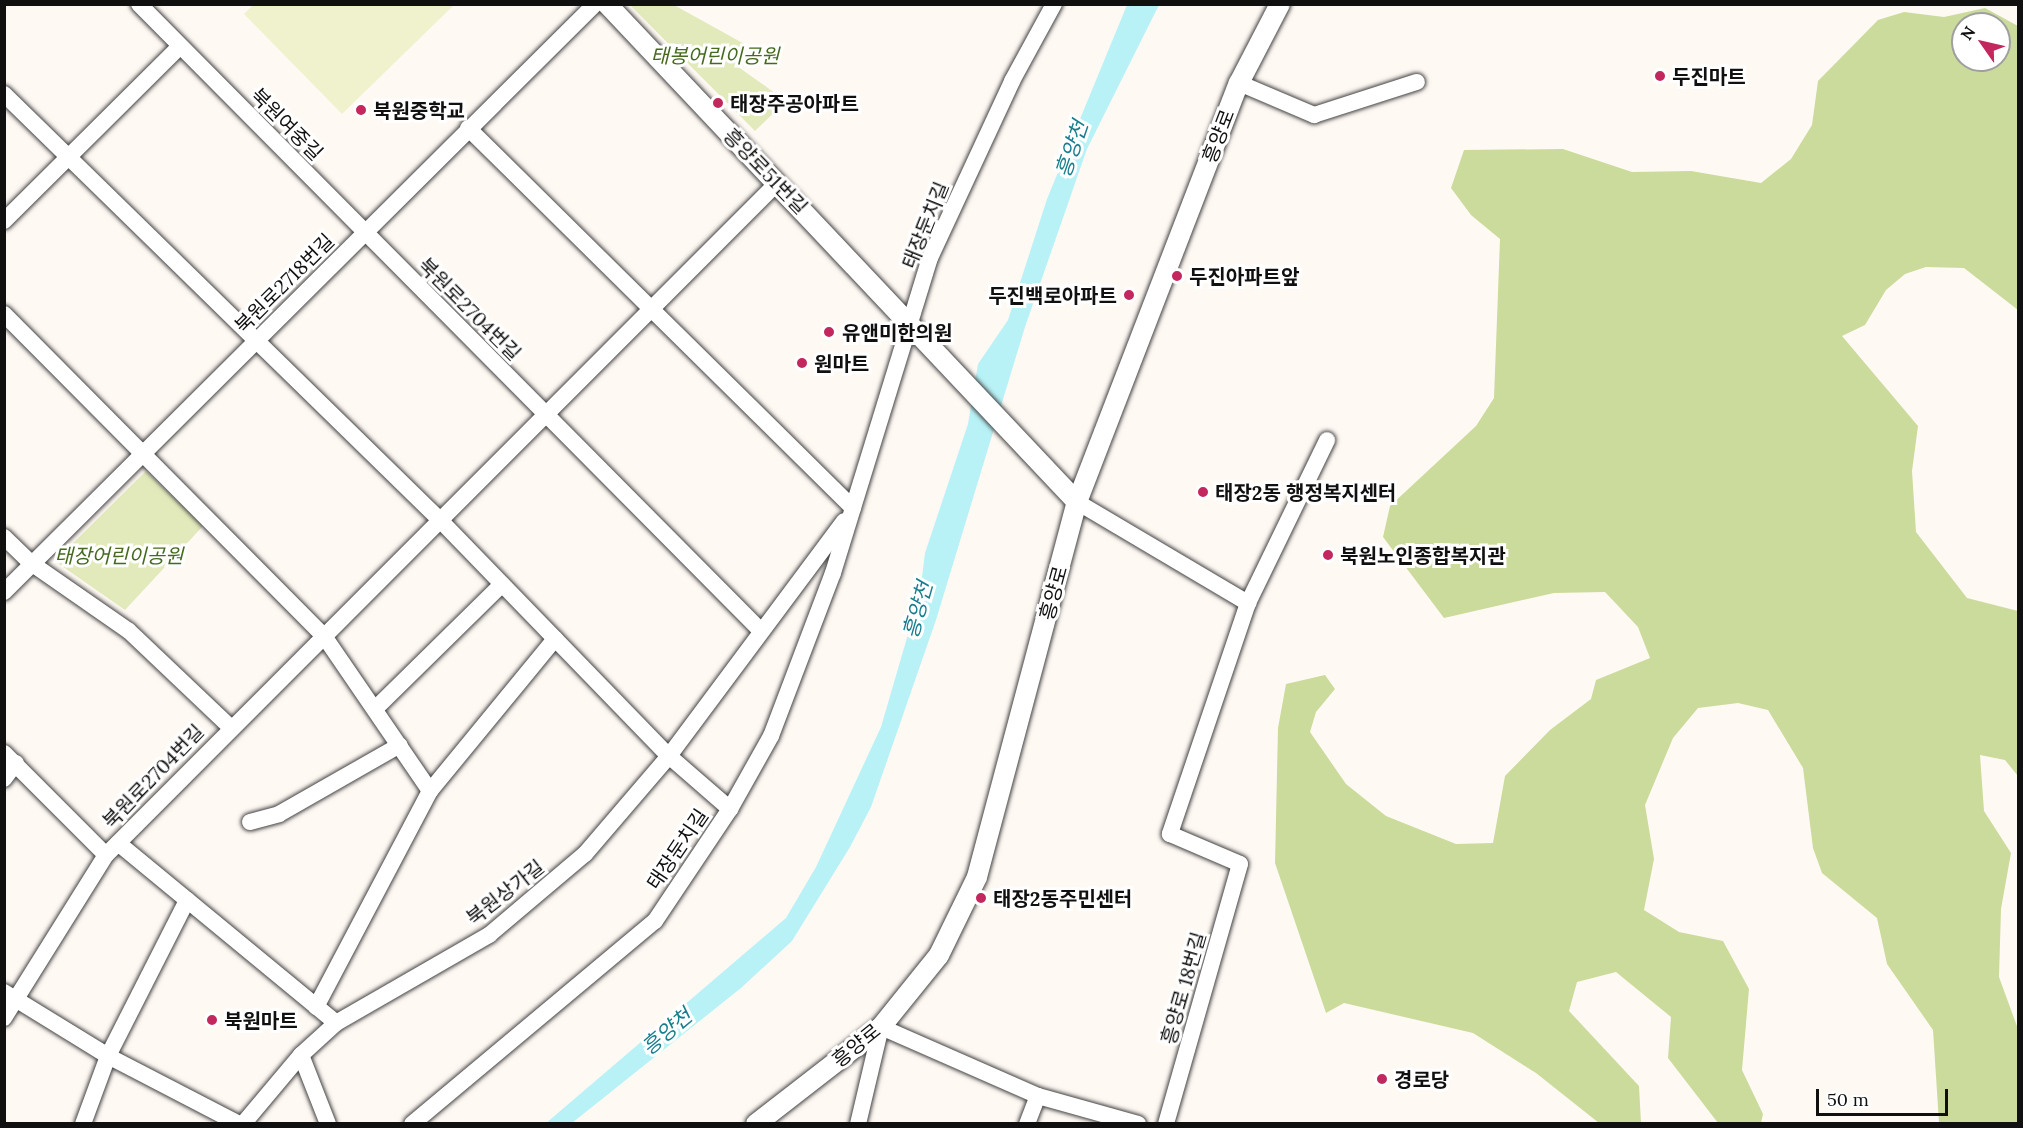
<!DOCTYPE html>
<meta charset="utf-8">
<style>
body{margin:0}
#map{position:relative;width:2023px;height:1128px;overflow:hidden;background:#fff9f4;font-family:Lora,"Noto Sans KR",serif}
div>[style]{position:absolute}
.green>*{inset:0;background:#e2eabc}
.forest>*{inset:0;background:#cbdb9b}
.pitch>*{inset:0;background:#f0f2ce}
.water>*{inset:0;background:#b8f2f7}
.roads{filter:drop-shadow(0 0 2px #434343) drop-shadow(0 0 2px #434343)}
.minor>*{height:16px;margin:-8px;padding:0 8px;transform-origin:8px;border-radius:8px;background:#fff}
.tertiary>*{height:20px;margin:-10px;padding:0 10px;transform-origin:10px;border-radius:10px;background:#fff}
.dots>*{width:16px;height:16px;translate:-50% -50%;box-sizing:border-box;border:3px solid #fff;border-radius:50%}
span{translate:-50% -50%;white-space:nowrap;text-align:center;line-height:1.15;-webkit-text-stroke:6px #fff;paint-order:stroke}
.park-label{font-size:20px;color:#456a1f;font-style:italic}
.poi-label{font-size:20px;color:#101010;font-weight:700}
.left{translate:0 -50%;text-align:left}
.right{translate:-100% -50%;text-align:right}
.street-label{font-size:20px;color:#101010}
.water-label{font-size:21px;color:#177e8e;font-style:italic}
.frame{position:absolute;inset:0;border:6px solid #101010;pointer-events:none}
.north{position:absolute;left:1951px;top:12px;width:60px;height:60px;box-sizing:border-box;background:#fff;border:2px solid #9f9f9f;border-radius:50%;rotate:304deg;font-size:16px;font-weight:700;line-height:24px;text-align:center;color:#101010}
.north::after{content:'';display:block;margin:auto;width:21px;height:27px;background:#c2275d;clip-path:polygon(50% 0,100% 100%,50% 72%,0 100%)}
.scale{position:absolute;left:1816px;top:1089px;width:132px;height:27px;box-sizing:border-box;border:3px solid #101010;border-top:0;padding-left:8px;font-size:18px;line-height:21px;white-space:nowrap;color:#101010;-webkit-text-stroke:4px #fff;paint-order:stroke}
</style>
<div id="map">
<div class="green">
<i style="clip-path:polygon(630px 5px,674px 5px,748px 46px,737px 66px,786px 101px,755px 131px)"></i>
<i style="clip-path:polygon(146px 471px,203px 526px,125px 610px,59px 564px,60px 556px)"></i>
</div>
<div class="forest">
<i style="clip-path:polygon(evenodd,1985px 8px,2018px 26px,2018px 310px,1964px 268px,1926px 267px,1905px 274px,1886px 290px,1865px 325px,1842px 336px,1918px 426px,1912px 471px,1916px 532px,1967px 598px,2018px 611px,2018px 776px,2005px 760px,1980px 755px,1984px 811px,2011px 853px,2001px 909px,1999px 977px,2018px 1029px,2018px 1123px,1939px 1123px,1933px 1030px,1887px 964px,1877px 918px,1822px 873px,1813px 848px,1803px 768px,1768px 710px,1738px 703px,1698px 708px,1673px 738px,1645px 805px,1654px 859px,1644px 910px,1679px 932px,1723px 941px,1749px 989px,1742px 1070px,1763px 1114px,1761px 1123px,1718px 1123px,1668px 1058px,1671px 1017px,1616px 972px,1577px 982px,1569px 1011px,1639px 1086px,1641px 1123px,1599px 1123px,1536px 1073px,1473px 1033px,1344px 1003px,1326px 1013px,1275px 863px,1278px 728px,1286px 684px,1325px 675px,1335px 689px,1316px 712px,1310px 732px,1346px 784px,1386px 816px,1456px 844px,1493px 843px,1505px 776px,1550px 730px,1591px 699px,1596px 680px,1650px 658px,1638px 627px,1605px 592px,1554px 593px,1444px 618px,1383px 537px,1390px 506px,1476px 426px,1494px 398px,1500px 239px,1471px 215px,1451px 188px,1464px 150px,1563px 149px,1632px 172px,1691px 171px,1761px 183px,1791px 159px,1812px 125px,1818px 81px,1878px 20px,1904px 12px,1944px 17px,1985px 8px,1963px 24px,1999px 24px,1999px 60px,1963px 60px,1963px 24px)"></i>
</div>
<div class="pitch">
<i style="clip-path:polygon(254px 4px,454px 4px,454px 5px,342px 114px,244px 14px)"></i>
</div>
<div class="water">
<i style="clip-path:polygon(1127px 5px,1159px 5px,1087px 149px,1025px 327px,936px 620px,871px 807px,850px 847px,792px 941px,741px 988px,572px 1123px,545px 1124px,786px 918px,816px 867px,881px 727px,920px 593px,925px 553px,968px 424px,978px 364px,1008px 320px,1047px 199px)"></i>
</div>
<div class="roads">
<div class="minor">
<i style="left:139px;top:4px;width:883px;rotate:45.23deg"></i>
<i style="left:1239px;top:83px;width:82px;rotate:23.1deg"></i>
<i style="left:1314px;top:115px;width:108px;rotate:-17.8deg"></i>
<i style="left:4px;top:94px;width:610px;rotate:44.34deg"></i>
<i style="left:440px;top:520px;width:329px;rotate:45.9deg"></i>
<i style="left:669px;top:756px;width:81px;rotate:41deg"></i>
<i style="left:468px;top:128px;width:541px;rotate:44.63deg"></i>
<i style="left:4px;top:221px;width:248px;rotate:-44.8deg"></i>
<i style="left:4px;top:314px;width:454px;rotate:45.2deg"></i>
<i style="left:324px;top:636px;width:188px;rotate:55.6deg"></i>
<i style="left:1077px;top:502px;width:199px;rotate:30.6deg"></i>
<i style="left:1248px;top:603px;width:244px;rotate:108.7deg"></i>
<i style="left:1170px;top:834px;width:76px;rotate:23.2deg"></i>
<i style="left:1240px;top:864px;width:270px;rotate:105.9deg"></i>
<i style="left:4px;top:537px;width:37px;rotate:44deg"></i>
<i style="left:31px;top:563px;width:119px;rotate:34.8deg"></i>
<i style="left:129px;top:631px;width:139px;rotate:43.5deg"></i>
<i style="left:4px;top:592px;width:834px;rotate:-44.85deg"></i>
<i style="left:1248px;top:603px;width:181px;rotate:-64.1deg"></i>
<i style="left:375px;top:709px;width:178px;rotate:-44.5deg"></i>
<i style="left:4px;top:753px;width:144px;rotate:45deg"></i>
<i style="left:4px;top:779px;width:20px;rotate:-53deg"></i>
<i style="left:250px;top:822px;width:30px;rotate:-15deg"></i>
<i style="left:279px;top:814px;width:139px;rotate:-29.7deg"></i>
<i style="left:118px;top:843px;width:283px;rotate:39.5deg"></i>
<i style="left:4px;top:992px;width:122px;rotate:31.6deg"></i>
<i style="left:108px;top:1056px;width:148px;rotate:27.4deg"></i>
<i style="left:316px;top:1007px;width:244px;rotate:-62.2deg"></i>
<i style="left:430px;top:791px;width:197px;rotate:-50.6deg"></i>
<i style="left:4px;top:1018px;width:192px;rotate:-58deg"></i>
<i style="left:106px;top:855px;width:950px;rotate:-45.04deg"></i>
<i style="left:301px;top:1055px;width:74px;rotate:68.6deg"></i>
<i style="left:83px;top:1124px;width:72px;rotate:-69.8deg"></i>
<i style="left:108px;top:1056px;width:175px;rotate:-63.1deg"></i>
<i style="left:243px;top:1124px;width:90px;rotate:-50deg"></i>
<i style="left:301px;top:1055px;width:47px;rotate:-42.4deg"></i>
<i style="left:336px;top:1023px;width:177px;rotate:-29.9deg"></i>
<i style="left:489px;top:935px;width:126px;rotate:-40.2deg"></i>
<i style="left:585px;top:854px;width:129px;rotate:-49.4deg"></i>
<i style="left:669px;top:756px;width:293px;rotate:-53.3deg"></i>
<i style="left:412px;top:1124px;width:317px;rotate:-39.9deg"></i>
<i style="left:655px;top:921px;width:135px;rotate:-56.2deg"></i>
<i style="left:730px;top:809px;width:84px;rotate:-60.7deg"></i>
<i style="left:771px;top:736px;width:174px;rotate:-69.2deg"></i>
<i style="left:833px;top:573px;width:330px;rotate:-72.9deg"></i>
<i style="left:930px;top:258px;width:195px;rotate:-65.1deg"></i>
<i style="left:1012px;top:81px;width:88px;rotate:-61.4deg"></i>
<i style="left:858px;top:1124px;width:100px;rotate:-76.7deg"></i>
<i style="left:881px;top:1027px;width:171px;rotate:23.7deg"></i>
<i style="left:1038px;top:1096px;width:104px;rotate:15.6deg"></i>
<i style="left:1027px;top:1124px;width:30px;rotate:-69deg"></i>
</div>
<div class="tertiary">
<i style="left:607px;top:4px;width:685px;rotate:46.66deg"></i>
<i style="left:756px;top:1124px;width:158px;rotate:-37.8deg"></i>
<i style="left:881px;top:1027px;width:92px;rotate:-51.1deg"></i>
<i style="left:939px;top:955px;width:87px;rotate:-64deg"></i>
<i style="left:977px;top:877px;width:388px;rotate:-75.1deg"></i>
<i style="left:1077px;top:502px;width:449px;rotate:-68.9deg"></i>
<i style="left:1239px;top:83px;width:89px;rotate:-62.6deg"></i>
</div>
</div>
<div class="dots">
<i style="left:1660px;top:76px;background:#c2275d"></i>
<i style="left:718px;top:103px;background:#c2275d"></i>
<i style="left:361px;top:110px;background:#c2275d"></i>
<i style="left:1177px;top:276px;background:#c2275d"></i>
<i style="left:1129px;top:295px;background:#c2275d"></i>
<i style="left:829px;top:332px;background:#c2275d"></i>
<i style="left:802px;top:363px;background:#c2275d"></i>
<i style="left:1203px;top:492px;background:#c2275d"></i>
<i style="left:1328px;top:555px;background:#c2275d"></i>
<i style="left:981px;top:898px;background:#c2275d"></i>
<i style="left:212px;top:1020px;background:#c2275d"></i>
<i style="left:1382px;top:1079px;background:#c2275d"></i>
</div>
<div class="park-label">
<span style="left:715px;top:55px">태봉어린이공원</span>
<span style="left:119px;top:555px">태장어린이공원</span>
</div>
<div class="poi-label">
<span class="left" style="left:1672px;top:76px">두진마트</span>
<span class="left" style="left:730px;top:103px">태장주공아파트</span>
<span class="left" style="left:373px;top:110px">북원중학교</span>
<span class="left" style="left:1189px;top:276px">두진아파트앞</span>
<span class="right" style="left:1117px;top:295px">두진백로아파트</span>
<span class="left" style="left:842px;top:332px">유앤미한의원</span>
<span class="left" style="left:814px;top:363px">원마트</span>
<span class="left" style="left:1215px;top:492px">태장2동 행정복지센터</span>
<span class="left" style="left:1340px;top:555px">북원노인종합복지관</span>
<span class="left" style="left:993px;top:898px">태장2동주민센터</span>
<span class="left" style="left:224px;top:1020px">북원마트</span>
<span class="left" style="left:1394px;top:1079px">경로당</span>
</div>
<div class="street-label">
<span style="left:287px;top:124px;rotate:45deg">북원여중길</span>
<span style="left:1218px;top:136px;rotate:-69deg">흥양로</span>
<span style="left:766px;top:171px;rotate:46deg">흥양로51번길</span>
<span style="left:925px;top:225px;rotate:-68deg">태장둔치길</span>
<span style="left:284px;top:283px;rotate:-45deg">북원로2718번길</span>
<span style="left:470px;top:309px;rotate:45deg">북원로2704번길</span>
<span style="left:1053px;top:593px;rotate:-75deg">흥양로</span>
<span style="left:153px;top:776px;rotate:-46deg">북원로2704번길</span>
<span style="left:677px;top:849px;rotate:-56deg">태장둔치길</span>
<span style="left:505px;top:892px;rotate:-38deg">북원상가길</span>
<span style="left:1183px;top:988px;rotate:-74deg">흥양로 18번길</span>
<span style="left:856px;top:1045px;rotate:-39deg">흥양로</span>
</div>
<div class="water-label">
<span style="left:1072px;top:149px;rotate:-71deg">흥양천</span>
<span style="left:918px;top:610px;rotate:-74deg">흥양천</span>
<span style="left:667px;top:1032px;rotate:-40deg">흥양천</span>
</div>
<div class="frame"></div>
<div class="north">N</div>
<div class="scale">50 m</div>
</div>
